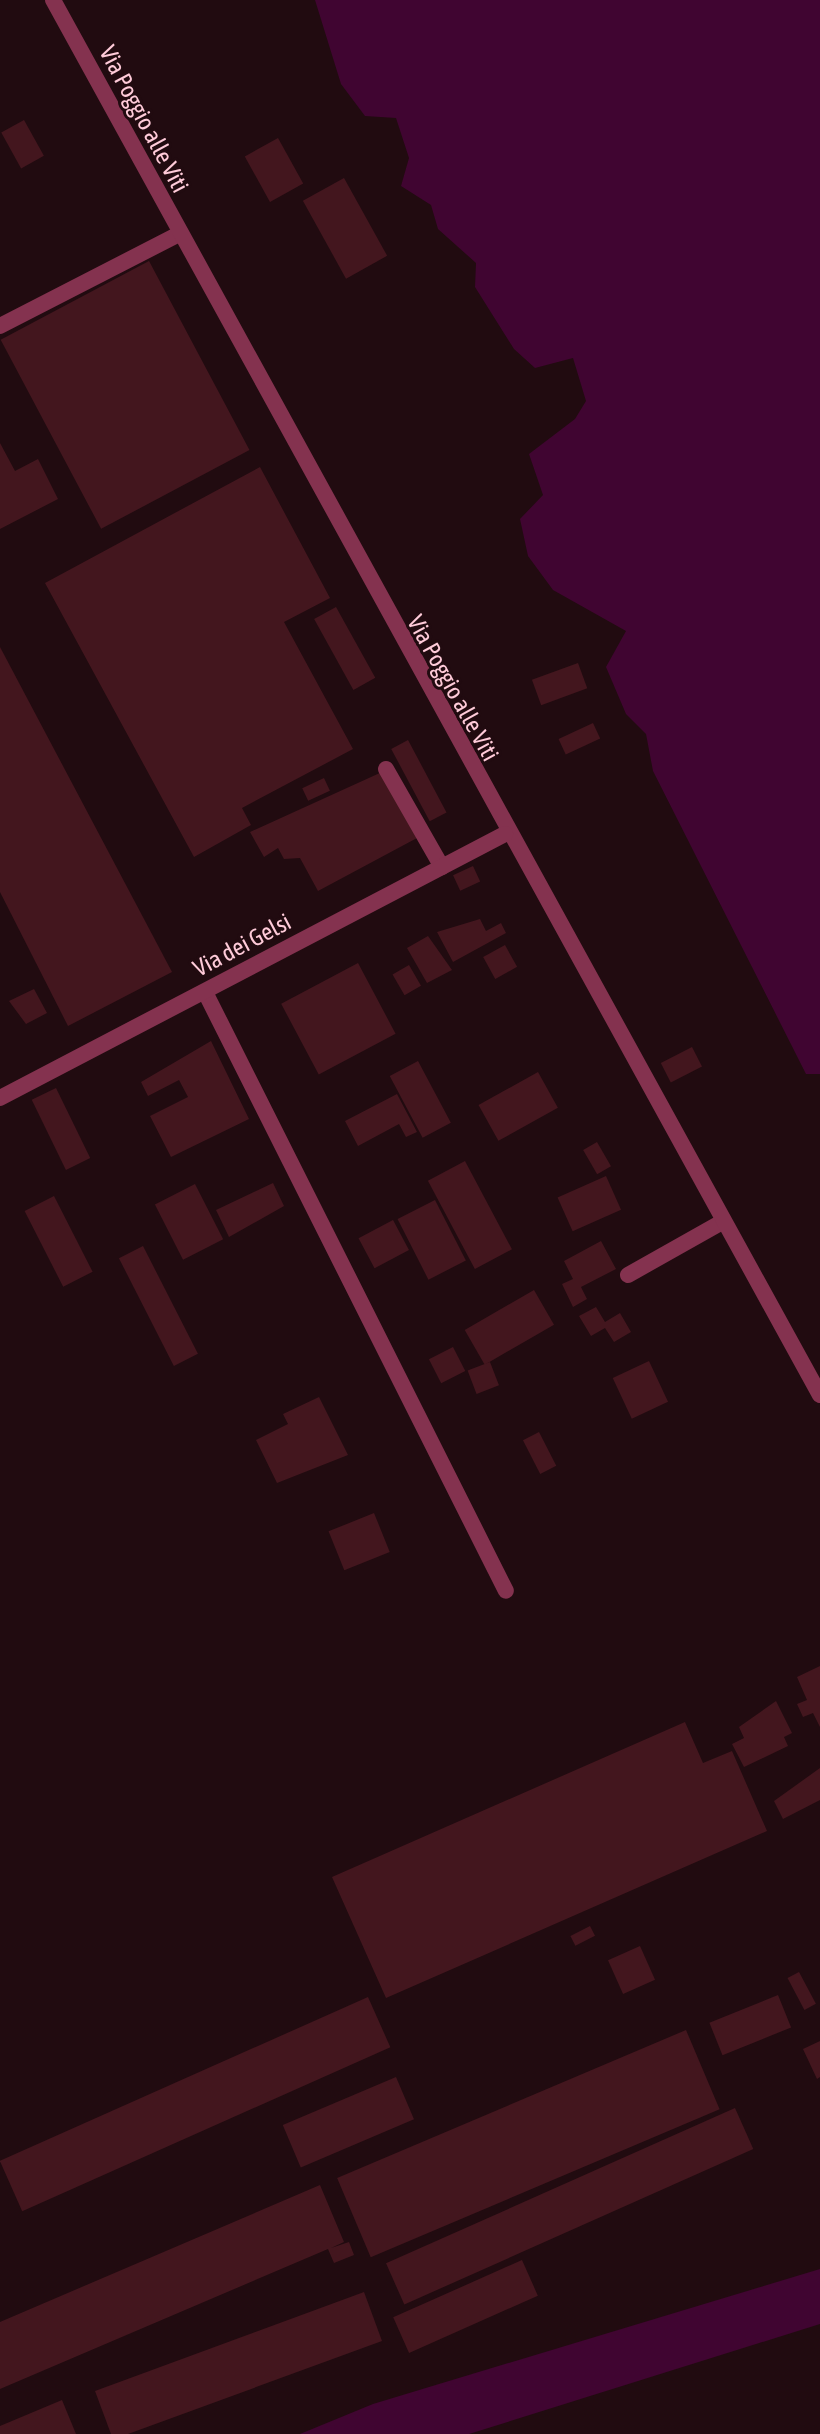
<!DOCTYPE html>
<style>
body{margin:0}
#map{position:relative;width:820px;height:2434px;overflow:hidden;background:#210b10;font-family:"Asap Condensed",sans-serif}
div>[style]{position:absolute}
.water>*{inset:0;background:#400531}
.building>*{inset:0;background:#43161e;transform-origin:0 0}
.service>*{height:16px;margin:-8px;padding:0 8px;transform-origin:8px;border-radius:8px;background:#84324f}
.minor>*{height:16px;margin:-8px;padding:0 8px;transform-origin:8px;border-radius:8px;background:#84324f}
span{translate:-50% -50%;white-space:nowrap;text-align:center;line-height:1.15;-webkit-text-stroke:6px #210b10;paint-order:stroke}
.street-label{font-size:24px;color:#ffcbd9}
</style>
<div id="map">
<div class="water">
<i style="clip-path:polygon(315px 0,820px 0,820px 1074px,806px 1074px,653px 771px,646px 734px,626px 714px,606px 667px,626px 631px,553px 590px,528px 556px,520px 519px,543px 495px,529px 454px,575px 419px,586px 401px,573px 358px,535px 368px,514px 349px,475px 287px,476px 263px,438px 229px,431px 205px,401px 186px,409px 158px,396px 118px,365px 116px,341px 84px)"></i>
<i style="clip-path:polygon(820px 2269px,820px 2324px,469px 2434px,300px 2434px,373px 2404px)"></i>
</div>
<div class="building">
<i style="left:24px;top:120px;width:41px;height:26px;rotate:61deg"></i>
<i style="left:278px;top:138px;width:52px;height:38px;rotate:61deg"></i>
<i style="left:344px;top:178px;width:89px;height:47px;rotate:61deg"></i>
<i style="left:149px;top:261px;width:214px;height:168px;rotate:62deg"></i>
<i style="clip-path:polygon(0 443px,15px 471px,38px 459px,58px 499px,0 529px)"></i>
<i style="clip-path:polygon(260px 467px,330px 598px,284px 622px,353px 749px,242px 808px,251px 825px,194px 857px,45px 583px)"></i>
<i style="left:336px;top:607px;width:81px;height:25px;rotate:61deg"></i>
<i style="clip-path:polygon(0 647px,172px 972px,68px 1026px,0 892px)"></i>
<i style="left:578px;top:663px;width:27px;height:49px;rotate:70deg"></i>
<i style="left:593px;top:723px;width:17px;height:38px;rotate:65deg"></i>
<i style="left:408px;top:740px;width:82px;height:19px;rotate:62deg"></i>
<i style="clip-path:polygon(382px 772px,417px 838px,318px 891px,300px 858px,284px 859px,278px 848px,264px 857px,250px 832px)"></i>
<i style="left:324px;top:778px;width:14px;height:24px;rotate:65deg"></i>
<i style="left:473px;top:866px;width:17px;height:22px;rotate:65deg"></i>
<i style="clip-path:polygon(480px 919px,486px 931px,501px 923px,506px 933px,453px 962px,437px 932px)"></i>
<i style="clip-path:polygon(428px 936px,452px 970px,427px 983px,407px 948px)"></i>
<i style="left:505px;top:945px;width:25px;height:25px;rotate:61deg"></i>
<i style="left:358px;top:963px;width:80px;height:87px;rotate:62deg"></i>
<i style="left:409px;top:965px;width:24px;height:19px;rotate:60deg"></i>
<i style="clip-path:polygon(34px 989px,47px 1013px,26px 1024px,9px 1001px)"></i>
<i style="clip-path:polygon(211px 1041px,249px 1119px,171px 1157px,150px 1116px,188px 1097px,179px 1080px,148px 1096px,141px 1082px)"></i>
<i style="left:692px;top:1047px;width:22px;height:35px;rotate:63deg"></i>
<i style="left:418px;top:1061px;width:70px;height:32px;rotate:62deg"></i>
<i style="left:538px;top:1072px;width:41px;height:68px;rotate:61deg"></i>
<i style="left:56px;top:1088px;width:78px;height:27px;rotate:64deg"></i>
<i style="clip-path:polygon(397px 1094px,417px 1132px,406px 1137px,399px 1124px,358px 1146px,345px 1121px)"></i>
<i style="left:597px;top:1142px;width:28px;height:16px;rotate:60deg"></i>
<i style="left:465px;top:1161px;width:100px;height:42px;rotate:62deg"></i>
<i style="left:606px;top:1176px;width:37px;height:53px;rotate:66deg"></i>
<i style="clip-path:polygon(273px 1183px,284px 1206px,229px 1237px,216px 1210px)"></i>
<i style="left:195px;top:1184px;width:62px;height:45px;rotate:63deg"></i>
<i style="left:54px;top:1196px;width:85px;height:33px;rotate:63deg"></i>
<i style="left:435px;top:1200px;width:68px;height:42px;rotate:63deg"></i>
<i style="left:393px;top:1220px;width:34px;height:39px;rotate:62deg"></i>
<i style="clip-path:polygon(601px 1241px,616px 1269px,581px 1287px,587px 1299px,573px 1307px,562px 1284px,573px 1279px,564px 1261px)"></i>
<i style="left:143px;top:1246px;width:121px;height:27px;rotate:63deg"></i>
<i style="left:534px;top:1290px;width:40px;height:80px;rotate:60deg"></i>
<i style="clip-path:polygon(596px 1307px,605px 1322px,620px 1313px,631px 1332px,614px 1342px,605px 1328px,591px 1336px,579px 1316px)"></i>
<i style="left:453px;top:1347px;width:27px;height:27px;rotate:63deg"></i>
<i style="left:649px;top:1361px;width:45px;height:40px;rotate:65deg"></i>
<i style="left:490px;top:1362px;width:25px;height:24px;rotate:69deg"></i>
<i style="clip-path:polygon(319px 1397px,348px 1455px,277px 1483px,256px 1440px,288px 1424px,283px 1414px)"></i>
<i style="left:539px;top:1432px;width:38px;height:18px;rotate:63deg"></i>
<i style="left:374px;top:1513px;width:42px;height:49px;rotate:68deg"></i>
<i style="clip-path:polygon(820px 1666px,820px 1727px,813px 1713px,803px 1717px,797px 1704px,807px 1700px,797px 1677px)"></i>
<i style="clip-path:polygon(776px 1701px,792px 1733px,784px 1737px,788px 1746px,744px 1767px,732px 1744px,744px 1738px,739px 1727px)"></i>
<i style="clip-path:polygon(685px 1722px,703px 1763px,732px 1751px,767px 1831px,386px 1998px,332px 1877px)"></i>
<i style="clip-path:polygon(820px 1768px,820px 1800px,783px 1819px,774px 1801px)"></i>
<i style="left:590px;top:1926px;width:11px;height:22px;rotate:63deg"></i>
<i style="left:640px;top:1946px;width:37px;height:35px;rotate:66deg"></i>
<i style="left:799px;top:1972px;width:36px;height:13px;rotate:62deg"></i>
<i style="left:778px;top:1995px;width:35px;height:74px;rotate:68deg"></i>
<i style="left:368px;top:1997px;width:55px;height:403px;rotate:66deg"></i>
<i style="left:686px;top:2030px;width:86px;height:379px;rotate:67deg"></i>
<i style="clip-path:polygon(820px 2041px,820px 2077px,817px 2079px,803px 2049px)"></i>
<i style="left:396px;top:2077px;width:46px;height:123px;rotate:67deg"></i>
<i style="left:735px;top:2108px;width:45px;height:382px;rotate:66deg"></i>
<i style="clip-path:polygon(320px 2185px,344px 2242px,331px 2248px,349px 2242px,354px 2255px,334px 2263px,328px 2249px,0 2389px,0 2322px)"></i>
<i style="left:522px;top:2260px;width:39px;height:141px;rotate:66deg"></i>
<i style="clip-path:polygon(364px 2292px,382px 2341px,128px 2434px,111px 2434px,95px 2391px)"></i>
<i style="clip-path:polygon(62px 2400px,76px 2434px,0 2434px,0 2426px)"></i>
</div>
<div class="service">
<i style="left:0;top:326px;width:201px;rotate:-27.2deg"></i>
<i style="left:386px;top:769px;width:113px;rotate:60.3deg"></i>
<i style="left:628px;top:1275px;width:108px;rotate:-29.4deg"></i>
</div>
<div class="minor">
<i style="left:53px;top:0;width:1592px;rotate:61.2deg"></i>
<i style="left:205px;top:992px;width:670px;rotate:63.32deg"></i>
<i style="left:0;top:1098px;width:570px;rotate:-27.6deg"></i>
</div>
<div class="street-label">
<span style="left:144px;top:119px;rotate:62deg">Via Poggio alle Viti</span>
<span style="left:453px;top:688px;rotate:61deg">Via Poggio alle Viti</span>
<span style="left:242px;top:945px;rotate:-28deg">Via dei Gelsi</span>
</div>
</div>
